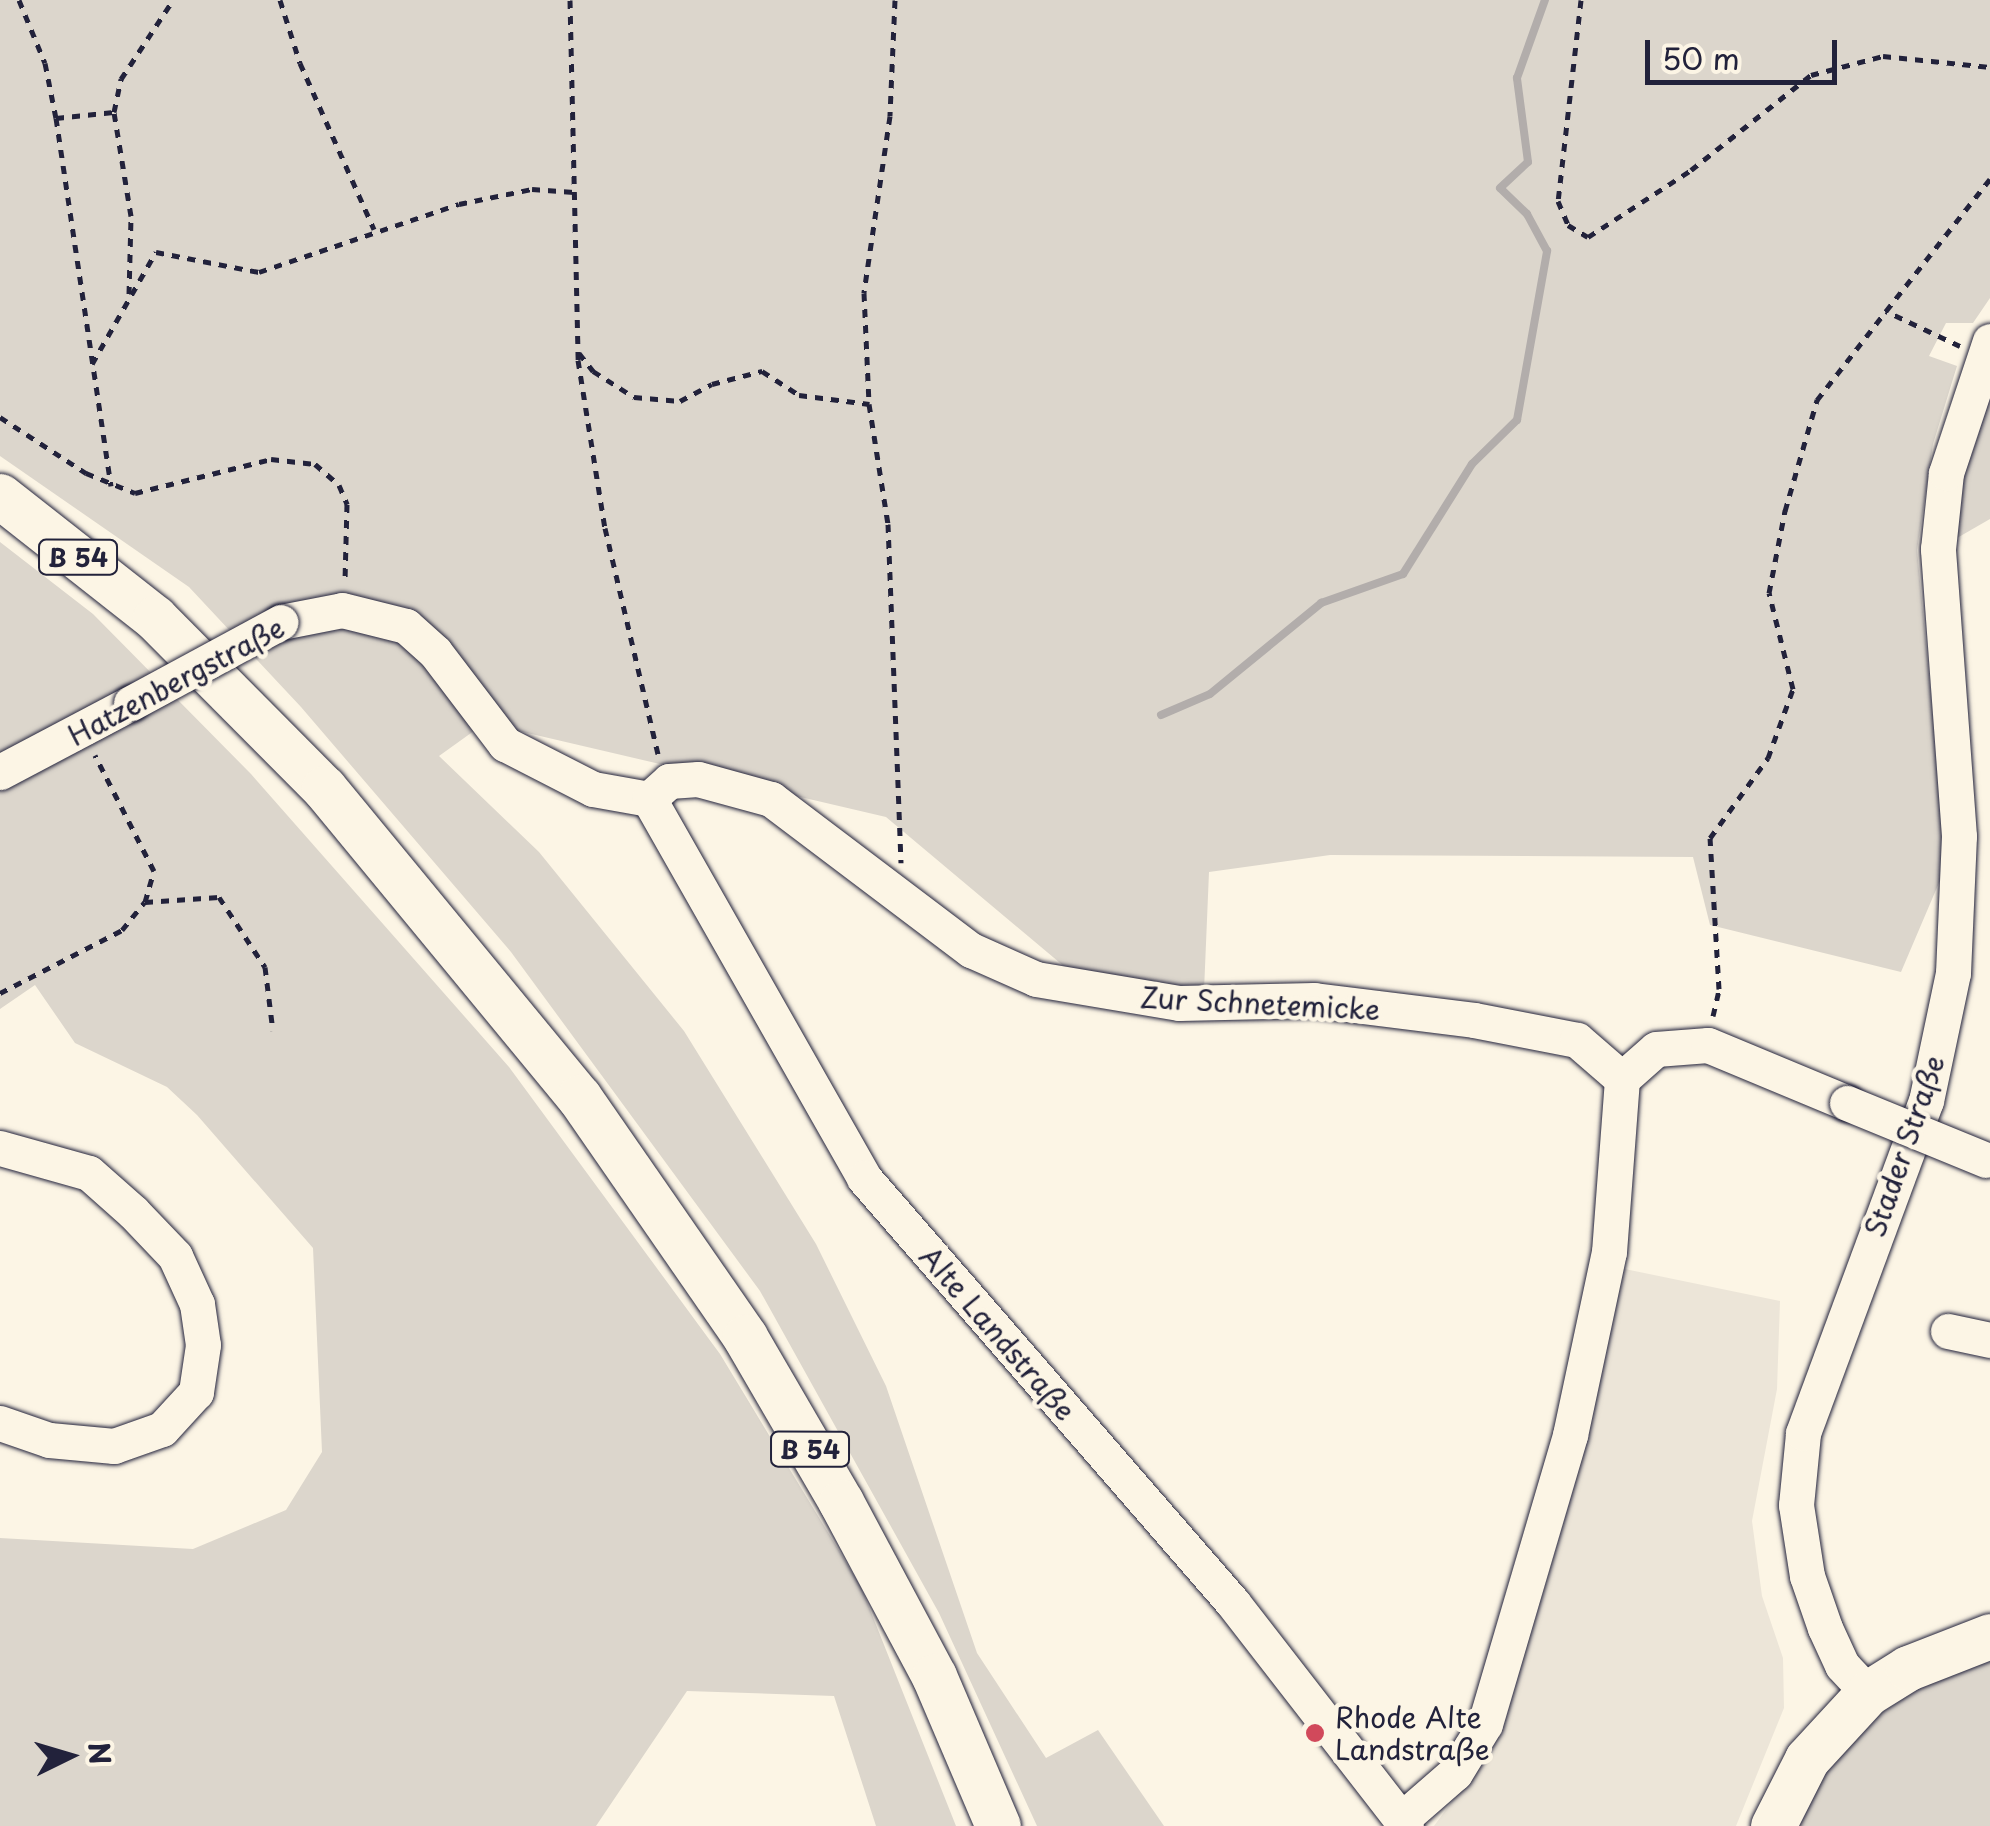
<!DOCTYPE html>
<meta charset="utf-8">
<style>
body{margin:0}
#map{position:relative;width:1990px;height:1826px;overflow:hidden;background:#fcf5e5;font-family:"Playpen Sans",sans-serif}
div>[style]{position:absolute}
.built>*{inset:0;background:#ece5d8}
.green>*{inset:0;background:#dcd6cc}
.stream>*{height:8px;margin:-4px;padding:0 4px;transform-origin:4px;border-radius:4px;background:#b2adab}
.path>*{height:5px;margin-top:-2.5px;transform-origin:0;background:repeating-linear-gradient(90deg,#22223b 0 8px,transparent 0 16px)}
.roads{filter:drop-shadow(0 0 2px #22223b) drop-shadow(0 0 2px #22223b)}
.minor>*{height:35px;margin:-17.5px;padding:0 17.5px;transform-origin:17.5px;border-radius:17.5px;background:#fcf5e5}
.major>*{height:45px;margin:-22.5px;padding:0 22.5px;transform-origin:22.5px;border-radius:22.5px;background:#fcf5e5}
.bridges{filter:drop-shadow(0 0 2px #22223b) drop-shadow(0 0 2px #22223b)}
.minor-bridge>*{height:35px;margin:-17.5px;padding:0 17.5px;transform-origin:17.5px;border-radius:17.5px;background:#fcf5e5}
.dots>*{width:28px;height:28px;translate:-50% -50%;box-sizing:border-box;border:5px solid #fcf5e5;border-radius:50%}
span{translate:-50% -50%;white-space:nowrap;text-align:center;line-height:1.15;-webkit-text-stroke:9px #fcf5e5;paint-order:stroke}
.shield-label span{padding:2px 8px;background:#fcf5e5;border:2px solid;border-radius:8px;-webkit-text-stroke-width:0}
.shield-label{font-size:25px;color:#22223b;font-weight:700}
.street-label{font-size:28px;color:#22223b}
.poi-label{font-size:28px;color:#22223b}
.left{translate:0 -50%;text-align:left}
.north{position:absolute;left:20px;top:1706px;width:100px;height:100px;-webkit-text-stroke:8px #fcf5e5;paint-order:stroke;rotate:85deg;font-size:28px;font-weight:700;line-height:40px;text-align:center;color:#22223b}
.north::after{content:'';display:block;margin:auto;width:35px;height:45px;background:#22223b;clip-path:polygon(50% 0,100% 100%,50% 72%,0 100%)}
.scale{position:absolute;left:1645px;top:40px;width:192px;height:45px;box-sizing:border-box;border:5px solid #22223b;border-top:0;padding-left:12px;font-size:30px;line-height:35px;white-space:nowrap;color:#22223b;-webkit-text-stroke:8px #fcf5e5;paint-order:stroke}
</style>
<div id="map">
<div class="built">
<i style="clip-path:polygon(1620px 1268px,1780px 1301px,1777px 1389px,1752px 1521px,1762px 1596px,1783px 1658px,1784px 1708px,1736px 1826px,1434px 1826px,1481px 1762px)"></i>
</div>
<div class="green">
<i style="clip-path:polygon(0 0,1990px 0,1990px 298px,1973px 323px,1946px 323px,1929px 356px,1957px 366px,1933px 444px,1917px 550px,1947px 864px,1901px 972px,1710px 925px,1693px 857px,1330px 855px,1209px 872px,1204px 991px,1072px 973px,886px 817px,485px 723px,439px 756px,539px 852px,684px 1031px,816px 1244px,886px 1386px,977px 1653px,1046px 1758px,1098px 1730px,1164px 1826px,1037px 1826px,939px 1613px,760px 1291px,511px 952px,301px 707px,189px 587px,0 456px)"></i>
<i style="clip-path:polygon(1990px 394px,1990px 519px,1957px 538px,1965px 470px)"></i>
<i style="clip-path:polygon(0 542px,93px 614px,251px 774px,509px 1067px,720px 1354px,861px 1587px,956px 1826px,876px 1826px,834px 1696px,687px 1691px,596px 1826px,0 1826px,0 1538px,193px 1549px,286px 1510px,322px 1452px,313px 1248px,197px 1115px,167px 1087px,75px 1043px,35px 985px,0 1009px)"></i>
<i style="clip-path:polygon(1990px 1658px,1990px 1826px,1793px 1826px,1821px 1768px,1873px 1718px,1950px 1669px)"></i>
</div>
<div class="stream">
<i style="left:1161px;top:715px;width:53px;rotate:-23.2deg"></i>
<i style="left:1210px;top:694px;width:144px;rotate:-39.3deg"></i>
<i style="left:1321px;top:603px;width:87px;rotate:-19.5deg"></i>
<i style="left:1403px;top:574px;width:130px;rotate:-57.9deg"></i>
<i style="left:1472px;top:464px;width:63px;rotate:-44.4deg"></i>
<i style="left:1517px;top:420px;width:172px;rotate:-79.9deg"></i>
<i style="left:1547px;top:251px;width:42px;rotate:-118.4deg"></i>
<i style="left:1527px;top:214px;width:37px;rotate:-136deg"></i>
<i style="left:1500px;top:188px;width:38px;rotate:-43deg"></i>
<i style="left:1528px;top:162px;width:85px;rotate:-97.5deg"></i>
<i style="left:1517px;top:78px;width:83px;rotate:-70.3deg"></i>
</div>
<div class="path">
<i style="left:19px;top:0;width:68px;rotate:67.6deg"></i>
<i style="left:45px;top:63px;width:56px;rotate:78.7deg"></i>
<i style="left:56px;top:118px;width:372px;rotate:81.5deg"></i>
<i style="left:280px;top:0;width:66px;rotate:72.4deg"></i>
<i style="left:300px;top:63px;width:182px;rotate:66deg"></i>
<i style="left:570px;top:0;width:360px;rotate:88.7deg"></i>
<i style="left:578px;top:360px;width:170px;rotate:80.9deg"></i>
<i style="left:605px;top:528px;width:232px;rotate:76.8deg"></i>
<i style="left:895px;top:0;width:116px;rotate:92.5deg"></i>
<i style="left:890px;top:116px;width:179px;rotate:98.4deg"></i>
<i style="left:864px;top:293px;width:111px;rotate:87.4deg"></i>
<i style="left:869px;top:404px;width:121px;rotate:81deg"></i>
<i style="left:888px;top:524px;width:339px;rotate:87.8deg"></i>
<i style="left:1581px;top:0;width:202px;rotate:96.5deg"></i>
<i style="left:1558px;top:201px;width:26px;rotate:67deg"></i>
<i style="left:1568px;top:225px;width:23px;rotate:31deg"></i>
<i style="left:1588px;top:237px;width:123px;rotate:-33deg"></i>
<i style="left:1691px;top:170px;width:153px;rotate:-38.4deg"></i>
<i style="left:1811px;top:75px;width:74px;rotate:-14.8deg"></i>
<i style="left:1883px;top:56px;width:108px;rotate:5.9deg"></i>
<i style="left:56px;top:118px;width:58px;rotate:-5.9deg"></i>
<i style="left:129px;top:294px;width:78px;rotate:-88.5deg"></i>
<i style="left:131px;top:216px;width:105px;rotate:-99.3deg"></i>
<i style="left:114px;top:112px;width:34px;rotate:-78deg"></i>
<i style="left:121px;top:79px;width:95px;rotate:-56.6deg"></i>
<i style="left:1960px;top:346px;width:82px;rotate:-154.7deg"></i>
<i style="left:1886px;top:311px;width:168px;rotate:-51.8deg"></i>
<i style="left:579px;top:353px;width:23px;rotate:52deg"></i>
<i style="left:593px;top:371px;width:49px;rotate:32.4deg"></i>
<i style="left:634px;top:397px;width:46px;rotate:5deg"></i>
<i style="left:680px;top:401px;width:36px;rotate:-28deg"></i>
<i style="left:712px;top:384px;width:52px;rotate:-14.6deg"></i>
<i style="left:762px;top:371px;width:44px;rotate:33deg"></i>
<i style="left:799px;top:395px;width:71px;rotate:7.3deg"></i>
<i style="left:92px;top:364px;width:129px;rotate:-60.3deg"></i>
<i style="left:156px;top:252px;width:105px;rotate:11deg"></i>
<i style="left:259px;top:272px;width:211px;rotate:-18.8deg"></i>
<i style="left:459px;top:204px;width:75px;rotate:-11.6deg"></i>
<i style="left:532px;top:189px;width:42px;rotate:4.1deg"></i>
<i style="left:0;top:417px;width:103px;rotate:33.1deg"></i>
<i style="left:86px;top:473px;width:53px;rotate:22.2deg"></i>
<i style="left:135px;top:493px;width:140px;rotate:-14deg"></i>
<i style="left:271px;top:459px;width:44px;rotate:6.5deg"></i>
<i style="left:315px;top:464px;width:32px;rotate:41deg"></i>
<i style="left:339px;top:485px;width:21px;rotate:67deg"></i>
<i style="left:347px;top:504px;width:79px;rotate:91.5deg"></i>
<i style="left:145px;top:902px;width:74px;rotate:-3.9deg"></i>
<i style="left:219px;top:897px;width:84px;rotate:56.7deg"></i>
<i style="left:265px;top:967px;width:64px;rotate:82.9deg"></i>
<i style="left:0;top:993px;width:137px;rotate:-27.3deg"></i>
<i style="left:122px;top:930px;width:36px;rotate:-51deg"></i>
<i style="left:145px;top:902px;width:32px;rotate:-74deg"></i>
<i style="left:154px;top:871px;width:130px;rotate:-117deg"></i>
<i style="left:1713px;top:1016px;width:28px;rotate:-77deg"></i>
<i style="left:1719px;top:989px;width:151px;rotate:-93.4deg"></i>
<i style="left:1710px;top:838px;width:99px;rotate:-54.1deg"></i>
<i style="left:1768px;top:758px;width:73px;rotate:-70.1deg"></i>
<i style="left:1793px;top:689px;width:99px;rotate:-104deg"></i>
<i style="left:1769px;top:593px;width:84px;rotate:-79deg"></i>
<i style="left:1785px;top:511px;width:116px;rotate:-73.9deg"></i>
<i style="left:1817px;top:400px;width:113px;rotate:-52.2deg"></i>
</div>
<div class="roads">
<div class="minor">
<i style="left:281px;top:622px;width:62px;rotate:-11.1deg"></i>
<i style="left:342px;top:610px;width:66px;rotate:14deg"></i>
<i style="left:406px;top:626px;width:39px;rotate:42deg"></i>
<i style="left:435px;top:652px;width:116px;rotate:52.7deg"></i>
<i style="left:505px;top:744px;width:99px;rotate:27.1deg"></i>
<i style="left:593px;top:789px;width:57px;rotate:10.1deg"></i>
<i style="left:0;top:772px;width:148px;rotate:-27.8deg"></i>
<i style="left:649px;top:799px;width:436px;rotate:60.4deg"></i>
<i style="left:864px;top:1178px;width:563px;rotate:49.03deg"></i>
<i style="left:1233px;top:1603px;width:282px;rotate:52.2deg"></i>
<i style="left:649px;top:799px;width:27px;rotate:-42deg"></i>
<i style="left:669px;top:781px;width:29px;rotate:-4deg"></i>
<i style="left:698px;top:779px;width:76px;rotate:15.3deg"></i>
<i style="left:771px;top:799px;width:251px;rotate:37.1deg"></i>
<i style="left:971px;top:950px;width:71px;rotate:24deg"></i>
<i style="left:1036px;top:979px;width:145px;rotate:9.5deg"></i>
<i style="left:1179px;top:1003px;width:135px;rotate:-1.3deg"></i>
<i style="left:1314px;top:1000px;width:161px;rotate:7.1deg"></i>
<i style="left:1474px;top:1020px;width:105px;rotate:11deg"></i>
<i style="left:1577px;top:1040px;width:60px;rotate:40.9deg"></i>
<i style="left:0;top:1148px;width:92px;rotate:15.7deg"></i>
<i style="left:89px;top:1173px;width:59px;rotate:41.6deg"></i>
<i style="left:133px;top:1212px;width:61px;rotate:46.3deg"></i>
<i style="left:175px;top:1256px;width:53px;rotate:65.4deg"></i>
<i style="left:197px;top:1304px;width:41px;rotate:81.7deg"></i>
<i style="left:203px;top:1345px;width:48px;rotate:98.5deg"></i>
<i style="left:196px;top:1392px;width:50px;rotate:132.6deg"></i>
<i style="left:162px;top:1429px;width:51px;rotate:160.5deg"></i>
<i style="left:114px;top:1446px;width:65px;rotate:-174.7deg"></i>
<i style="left:49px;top:1440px;width:52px;rotate:-160.9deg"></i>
<i style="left:1948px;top:1331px;width:43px;rotate:12.1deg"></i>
<i style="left:1868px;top:1693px;width:38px;rotate:-133deg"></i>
<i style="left:1842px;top:1665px;width:41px;rotate:-114.7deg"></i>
<i style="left:1825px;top:1628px;width:55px;rotate:-109.1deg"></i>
<i style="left:1807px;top:1576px;width:72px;rotate:-98.8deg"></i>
<i style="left:1796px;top:1505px;width:72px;rotate:-84.4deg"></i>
<i style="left:1803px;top:1433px;width:354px;rotate:-69.7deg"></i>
<i style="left:1926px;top:1101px;width:131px;rotate:-78.1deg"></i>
<i style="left:1953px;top:973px;width:137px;rotate:-87.5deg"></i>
<i style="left:1959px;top:836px;width:288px;rotate:-94.2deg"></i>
<i style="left:1938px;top:549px;width:76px;rotate:-84deg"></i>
<i style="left:1946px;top:473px;width:139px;rotate:-71.6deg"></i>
<i style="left:1402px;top:1819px;width:70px;rotate:-41deg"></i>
<i style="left:1455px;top:1773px;width:57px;rotate:-58.5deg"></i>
<i style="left:1485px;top:1724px;width:301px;rotate:-73.6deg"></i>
<i style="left:1570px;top:1435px;width:187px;rotate:-78deg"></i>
<i style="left:1609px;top:1252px;width:173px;rotate:-85.7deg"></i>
<i style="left:1622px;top:1079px;width:45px;rotate:-41.4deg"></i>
<i style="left:1656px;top:1049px;width:52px;rotate:-4.4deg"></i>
<i style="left:1708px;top:1045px;width:151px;rotate:22.6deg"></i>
</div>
<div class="major">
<i style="left:0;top:496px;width:197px;rotate:38.2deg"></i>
<i style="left:155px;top:618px;width:240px;rotate:45.2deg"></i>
<i style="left:324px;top:788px;width:401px;rotate:50.5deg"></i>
<i style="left:579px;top:1097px;width:292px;rotate:55.3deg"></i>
<i style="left:745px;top:1337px;width:191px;rotate:59.8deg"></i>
<i style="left:841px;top:1502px;width:197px;rotate:61.9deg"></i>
<i style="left:934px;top:1676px;width:163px;rotate:66.9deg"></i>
<i style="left:1773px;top:1826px;width:75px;rotate:-63.1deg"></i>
<i style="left:1807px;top:1759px;width:90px;rotate:-47.3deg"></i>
<i style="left:1868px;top:1693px;width:47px;rotate:-32deg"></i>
<i style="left:1908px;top:1668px;width:88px;rotate:-21.3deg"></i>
</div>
</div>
<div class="bridges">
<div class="minor-bridge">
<i style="left:131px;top:703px;width:170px;rotate:-28.4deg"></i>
<i style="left:1847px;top:1103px;width:150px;rotate:22.3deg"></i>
</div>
</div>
<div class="dots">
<i style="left:1315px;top:1733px;background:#d1495b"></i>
</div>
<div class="shield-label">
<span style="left:78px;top:557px">B 54</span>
<span style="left:810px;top:1449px">B 54</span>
</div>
<div class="street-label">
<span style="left:176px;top:681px;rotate:-28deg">Hatzenbergstraße</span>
<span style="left:1260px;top:1003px;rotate:3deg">Zur Schnetemicke</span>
<span style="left:1904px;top:1146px;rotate:-71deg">Stader Straße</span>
<span style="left:998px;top:1333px;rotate:49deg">Alte Landstraße</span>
</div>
<div class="poi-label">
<span class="left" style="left:1335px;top:1733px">Rhode Alte<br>Landstraße</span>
</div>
<div class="north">N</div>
<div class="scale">50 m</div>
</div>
